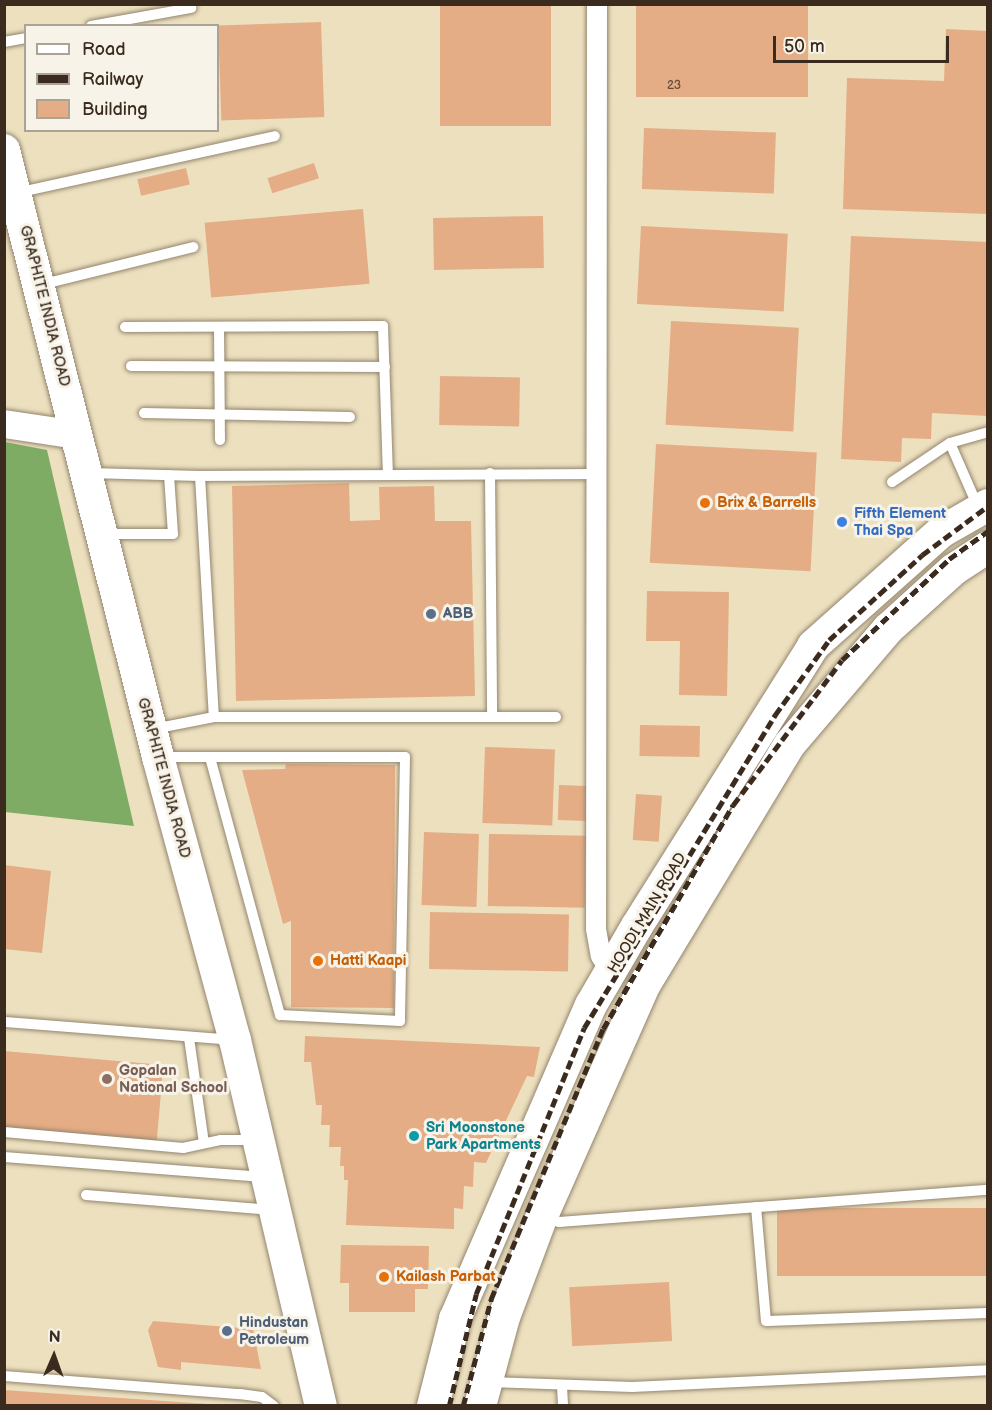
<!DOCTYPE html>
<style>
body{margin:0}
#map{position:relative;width:992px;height:1410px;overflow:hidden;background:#ece0bf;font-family:"Balsamiq Sans",sans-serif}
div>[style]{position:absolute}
.forest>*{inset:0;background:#7eac65}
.building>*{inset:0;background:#e4ad85;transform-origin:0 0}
.roads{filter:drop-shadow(0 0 2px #94856e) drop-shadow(0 0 2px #94856e)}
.lane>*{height:10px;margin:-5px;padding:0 5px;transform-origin:5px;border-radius:5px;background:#fff}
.street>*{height:20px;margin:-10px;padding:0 10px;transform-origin:10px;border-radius:10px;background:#fff}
.secondary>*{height:28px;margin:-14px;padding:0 14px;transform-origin:14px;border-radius:14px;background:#fff}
.primary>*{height:32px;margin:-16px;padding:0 16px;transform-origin:16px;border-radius:16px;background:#fff}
.rail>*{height:4.5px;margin-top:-2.25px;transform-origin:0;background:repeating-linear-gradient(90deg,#3b2a1e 0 9px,transparent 0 13.5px)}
.dots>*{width:16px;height:16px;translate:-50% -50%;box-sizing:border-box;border:3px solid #f7f3e8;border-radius:50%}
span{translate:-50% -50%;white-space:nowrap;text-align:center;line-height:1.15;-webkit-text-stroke:6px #f7f3e8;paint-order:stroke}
.number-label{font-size:12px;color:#654b38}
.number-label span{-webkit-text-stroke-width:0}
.street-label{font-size:15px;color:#3b2a1e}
.food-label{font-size:15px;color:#c56008;font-weight:700}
.left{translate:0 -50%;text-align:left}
.shop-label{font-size:15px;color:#366cbe;font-weight:700}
.service-label{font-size:15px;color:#4e5e75;font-weight:700}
.education-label{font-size:15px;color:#785e54;font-weight:700}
.culture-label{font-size:15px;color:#0d838f;font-weight:700}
.frame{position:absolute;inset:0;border:6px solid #3b2a1e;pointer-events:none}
.legend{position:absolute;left:24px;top:24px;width:195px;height:108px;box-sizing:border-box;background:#f7f3e8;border:2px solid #aca397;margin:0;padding:8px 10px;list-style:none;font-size:18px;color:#3b2a1e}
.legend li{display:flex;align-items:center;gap:12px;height:30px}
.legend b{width:30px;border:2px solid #aca397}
.north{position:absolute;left:24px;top:1326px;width:60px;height:60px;-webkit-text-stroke:4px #f7f3e8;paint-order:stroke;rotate:2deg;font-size:16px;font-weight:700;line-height:24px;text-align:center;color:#3b2a1e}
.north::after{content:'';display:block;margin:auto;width:21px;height:27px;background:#3b2a1e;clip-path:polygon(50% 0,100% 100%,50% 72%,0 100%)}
.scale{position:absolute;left:773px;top:36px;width:176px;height:27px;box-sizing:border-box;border:3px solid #3b2a1e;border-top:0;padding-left:8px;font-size:18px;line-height:21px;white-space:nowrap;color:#3b2a1e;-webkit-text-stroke:4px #f7f3e8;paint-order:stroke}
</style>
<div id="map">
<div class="forest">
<i style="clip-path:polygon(5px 442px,47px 450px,134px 826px,5px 812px)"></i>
</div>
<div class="building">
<i style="left:440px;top:4px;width:111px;height:122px"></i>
<i style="left:636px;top:4px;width:172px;height:93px"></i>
<i style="left:321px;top:22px;width:95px;height:103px;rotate:88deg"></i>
<i style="clip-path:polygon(946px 29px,988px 31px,988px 214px,843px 209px,847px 78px,944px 81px)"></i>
<i style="left:644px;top:128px;width:132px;height:61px;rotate:2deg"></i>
<i style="left:314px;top:163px;width:16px;height:49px;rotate:72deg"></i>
<i style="left:186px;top:168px;width:17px;height:50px;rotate:77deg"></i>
<i style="left:363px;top:209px;width:75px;height:159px;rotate:85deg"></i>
<i style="left:543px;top:216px;width:52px;height:110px;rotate:89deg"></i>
<i style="left:641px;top:226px;width:147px;height:78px;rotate:3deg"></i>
<i style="clip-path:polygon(851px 236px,988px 242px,988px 416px,932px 413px,931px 439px,902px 438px,901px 462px,841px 459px)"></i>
<i style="left:671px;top:321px;width:128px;height:104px;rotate:3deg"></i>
<i style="left:440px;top:376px;width:80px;height:49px;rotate:1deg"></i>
<i style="left:656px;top:444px;width:161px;height:119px;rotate:3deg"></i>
<i style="clip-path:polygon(349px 483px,350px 521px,380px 520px,379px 487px,434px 486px,435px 521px,471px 521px,475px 696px,236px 701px,232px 486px)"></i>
<i style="clip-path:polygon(647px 591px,729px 592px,727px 696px,679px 695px,680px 641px,646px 641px)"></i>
<i style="left:640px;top:725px;width:60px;height:31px;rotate:1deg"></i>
<i style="left:485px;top:747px;width:70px;height:76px;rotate:2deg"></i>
<i style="clip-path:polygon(286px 764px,395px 765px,394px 1008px,291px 1007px,291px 921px,283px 924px,242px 770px,285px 769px)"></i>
<i style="left:559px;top:785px;width:28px;height:35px;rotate:2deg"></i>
<i style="left:636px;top:794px;width:26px;height:46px;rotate:4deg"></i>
<i style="left:424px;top:832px;width:55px;height:73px;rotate:2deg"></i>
<i style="left:489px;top:834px;width:97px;height:72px;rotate:1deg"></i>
<i style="clip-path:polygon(4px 865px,51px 871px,42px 953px,4px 949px)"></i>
<i style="left:430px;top:912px;width:139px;height:57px;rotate:1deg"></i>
<i style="clip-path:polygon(305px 1036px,540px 1047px,534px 1077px,527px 1076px,486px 1163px,474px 1162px,473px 1187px,464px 1186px,463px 1209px,454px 1208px,454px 1229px,346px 1225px,348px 1180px,344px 1180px,344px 1166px,340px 1166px,341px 1147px,329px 1147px,330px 1125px,321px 1125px,322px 1105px,316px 1105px,311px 1062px,304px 1062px)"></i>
<i style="left:4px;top:1051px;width:160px;height:81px;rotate:5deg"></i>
<i style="left:988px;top:1208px;width:68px;height:211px;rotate:90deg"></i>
<i style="clip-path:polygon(341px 1245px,429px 1246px,428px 1289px,415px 1289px,415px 1312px,349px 1312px,349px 1283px,340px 1283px)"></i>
<i style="left:669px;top:1282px;width:59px;height:100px;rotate:87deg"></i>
<i style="clip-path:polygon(153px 1321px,253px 1329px,261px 1369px,181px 1362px,181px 1370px,158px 1367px,148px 1330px)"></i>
<i style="clip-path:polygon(4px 1390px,208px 1404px,208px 1406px,4px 1406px)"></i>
</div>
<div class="roads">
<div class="lane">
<i style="left:91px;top:26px;width:102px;rotate:-10.2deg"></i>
<i style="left:4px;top:42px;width:22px;rotate:-10deg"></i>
<i style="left:16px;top:193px;width:265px;rotate:-12.4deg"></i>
<i style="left:40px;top:285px;width:158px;rotate:-13.9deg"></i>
<i style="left:125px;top:327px;width:258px;rotate:-0.2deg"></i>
<i style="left:383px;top:326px;width:148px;rotate:88.1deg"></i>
<i style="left:219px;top:327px;width:113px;rotate:89.5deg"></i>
<i style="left:131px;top:366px;width:254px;rotate:0.2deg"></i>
<i style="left:144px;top:413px;width:206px;rotate:1.1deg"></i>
<i style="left:950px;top:443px;width:72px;rotate:66.3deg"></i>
<i style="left:89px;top:473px;width:111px;rotate:1.5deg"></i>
<i style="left:200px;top:476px;width:241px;rotate:86.7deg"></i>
<i style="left:214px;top:717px;width:61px;rotate:168.7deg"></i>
<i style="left:490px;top:473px;width:243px;rotate:89.5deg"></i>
<i style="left:200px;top:476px;width:399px;rotate:-0.3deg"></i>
<i style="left:892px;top:482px;width:70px;rotate:-33.9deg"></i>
<i style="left:950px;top:443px;width:40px;rotate:-16deg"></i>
<i style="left:104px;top:534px;width:69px"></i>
<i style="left:173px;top:534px;width:59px;rotate:-93.9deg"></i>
<i style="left:214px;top:717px;width:342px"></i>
<i style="left:161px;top:757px;width:244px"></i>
<i style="left:405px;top:757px;width:264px;rotate:91.1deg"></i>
<i style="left:400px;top:1021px;width:120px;rotate:-177.1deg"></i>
<i style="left:280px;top:1015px;width:266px;rotate:-105.2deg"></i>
<i style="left:4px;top:1022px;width:229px;rotate:4.5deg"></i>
<i style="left:189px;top:1038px;width:106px;rotate:81.9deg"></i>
<i style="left:4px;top:1132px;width:180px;rotate:5.1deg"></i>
<i style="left:183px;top:1148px;width:39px;rotate:-12deg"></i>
<i style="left:221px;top:1140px;width:34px"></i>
<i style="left:4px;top:1157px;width:260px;rotate:4.4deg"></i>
<i style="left:86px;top:1195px;width:187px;rotate:4.6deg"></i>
<i style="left:756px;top:1207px;width:114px;rotate:85deg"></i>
<i style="left:766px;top:1321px;width:222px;rotate:-2.1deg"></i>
<i style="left:545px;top:1217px;width:15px;rotate:20deg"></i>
<i style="left:559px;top:1222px;width:430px;rotate:-4.3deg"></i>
<i style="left:4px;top:1376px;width:237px;rotate:4.4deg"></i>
<i style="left:240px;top:1394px;width:22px;rotate:8deg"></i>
<i style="left:262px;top:1397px;width:15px;rotate:37deg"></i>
<i style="left:490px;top:1382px;width:142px;rotate:2deg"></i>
<i style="left:632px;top:1387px;width:356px;rotate:-2.7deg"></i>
<i style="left:562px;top:1386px;width:20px;rotate:87deg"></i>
</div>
<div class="street">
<i style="left:597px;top:4px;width:925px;rotate:90.06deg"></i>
<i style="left:596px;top:929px;width:27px;rotate:80deg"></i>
<i style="left:601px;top:956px;width:19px;rotate:58deg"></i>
</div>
<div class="secondary">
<i style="left:4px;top:424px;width:75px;rotate:8.5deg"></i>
</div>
<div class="primary">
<i style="left:4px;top:150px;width:626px;rotate:75.76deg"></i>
<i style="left:158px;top:757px;width:293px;rotate:74.8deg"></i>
<i style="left:235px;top:1040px;width:376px;rotate:76.8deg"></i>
<i style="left:433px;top:1406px;width:90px;rotate:-75.8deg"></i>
<i style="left:455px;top:1319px;width:342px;rotate:-66.6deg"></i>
<i style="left:591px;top:1005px;width:91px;rotate:-59.8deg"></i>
<i style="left:637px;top:926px;width:331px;rotate:-57.8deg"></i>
<i style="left:813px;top:646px;width:171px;rotate:-41.7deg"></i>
<i style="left:941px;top:532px;width:54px;rotate:-29.9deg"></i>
<i style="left:480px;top:1406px;width:92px;rotate:-74.9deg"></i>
<i style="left:504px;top:1317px;width:108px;rotate:-69.4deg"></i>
<i style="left:542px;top:1216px;width:254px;rotate:-66.1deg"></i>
<i style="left:645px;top:984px;width:280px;rotate:-58.9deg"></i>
<i style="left:790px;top:744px;width:151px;rotate:-49.6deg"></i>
<i style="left:888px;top:629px;width:88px;rotate:-42.2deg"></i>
<i style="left:953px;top:570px;width:42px;rotate:-33.3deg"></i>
</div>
</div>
<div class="rail">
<i style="left:449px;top:1406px;width:115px;rotate:-76.4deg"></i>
<i style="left:476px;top:1294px;width:287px;rotate:-67.9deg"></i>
<i style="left:584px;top:1028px;width:367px;rotate:-58.6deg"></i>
<i style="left:775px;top:715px;width:92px;rotate:-54.2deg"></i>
<i style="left:829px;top:640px;width:126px;rotate:-42.4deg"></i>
<i style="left:922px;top:555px;width:82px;rotate:-36.6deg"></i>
<i style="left:463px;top:1406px;width:111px;rotate:-75.3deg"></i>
<i style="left:491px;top:1299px;width:292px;rotate:-67.5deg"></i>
<i style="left:603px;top:1029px;width:259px;rotate:-59.9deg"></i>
<i style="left:733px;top:805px;width:181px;rotate:-53.1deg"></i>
<i style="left:842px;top:660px;width:147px;rotate:-43.3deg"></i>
<i style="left:949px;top:559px;width:48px;rotate:-35.7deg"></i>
</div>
<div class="dots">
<i style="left:705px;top:503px;background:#e8710a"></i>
<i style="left:842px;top:522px;background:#3f7fe0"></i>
<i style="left:431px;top:614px;background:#5c6f8a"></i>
<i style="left:318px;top:961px;background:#e8710a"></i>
<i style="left:107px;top:1079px;background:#8d6e63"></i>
<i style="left:414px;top:1136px;background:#0f9aa8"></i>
<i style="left:384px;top:1277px;background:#e8710a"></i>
<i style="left:227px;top:1331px;background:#5c6f8a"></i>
</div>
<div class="number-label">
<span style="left:674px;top:86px">23</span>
</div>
<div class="street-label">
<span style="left:45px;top:306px;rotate:76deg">GRAPHITE INDIA ROAD</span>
<span style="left:164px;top:778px;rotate:75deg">GRAPHITE INDIA ROAD</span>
<span style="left:647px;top:913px;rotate:-59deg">HOODI MAIN ROAD</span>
</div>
<div class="food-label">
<span class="left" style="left:717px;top:503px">Brix &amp; Barrells</span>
<span class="left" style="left:330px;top:961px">Hatti Kaapi</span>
<span class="left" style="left:396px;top:1277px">Kailash Parbat</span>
</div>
<div class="shop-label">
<span class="left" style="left:854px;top:522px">Fifth Element<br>Thai Spa</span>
</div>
<div class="service-label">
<span class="left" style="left:443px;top:614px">ABB</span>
<span class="left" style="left:239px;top:1331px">Hindustan<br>Petroleum</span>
</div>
<div class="education-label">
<span class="left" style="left:119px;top:1079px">Gopalan<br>National School</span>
</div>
<div class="culture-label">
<span class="left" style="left:426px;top:1136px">Sri Moonstone<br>Park Apartments</span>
</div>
<div class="frame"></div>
<ul class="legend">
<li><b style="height:8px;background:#fff"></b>Road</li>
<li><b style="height:8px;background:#3b2a1e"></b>Railway</li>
<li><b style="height:16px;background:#e4ad85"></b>Building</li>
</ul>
<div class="north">N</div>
<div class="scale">50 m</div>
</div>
